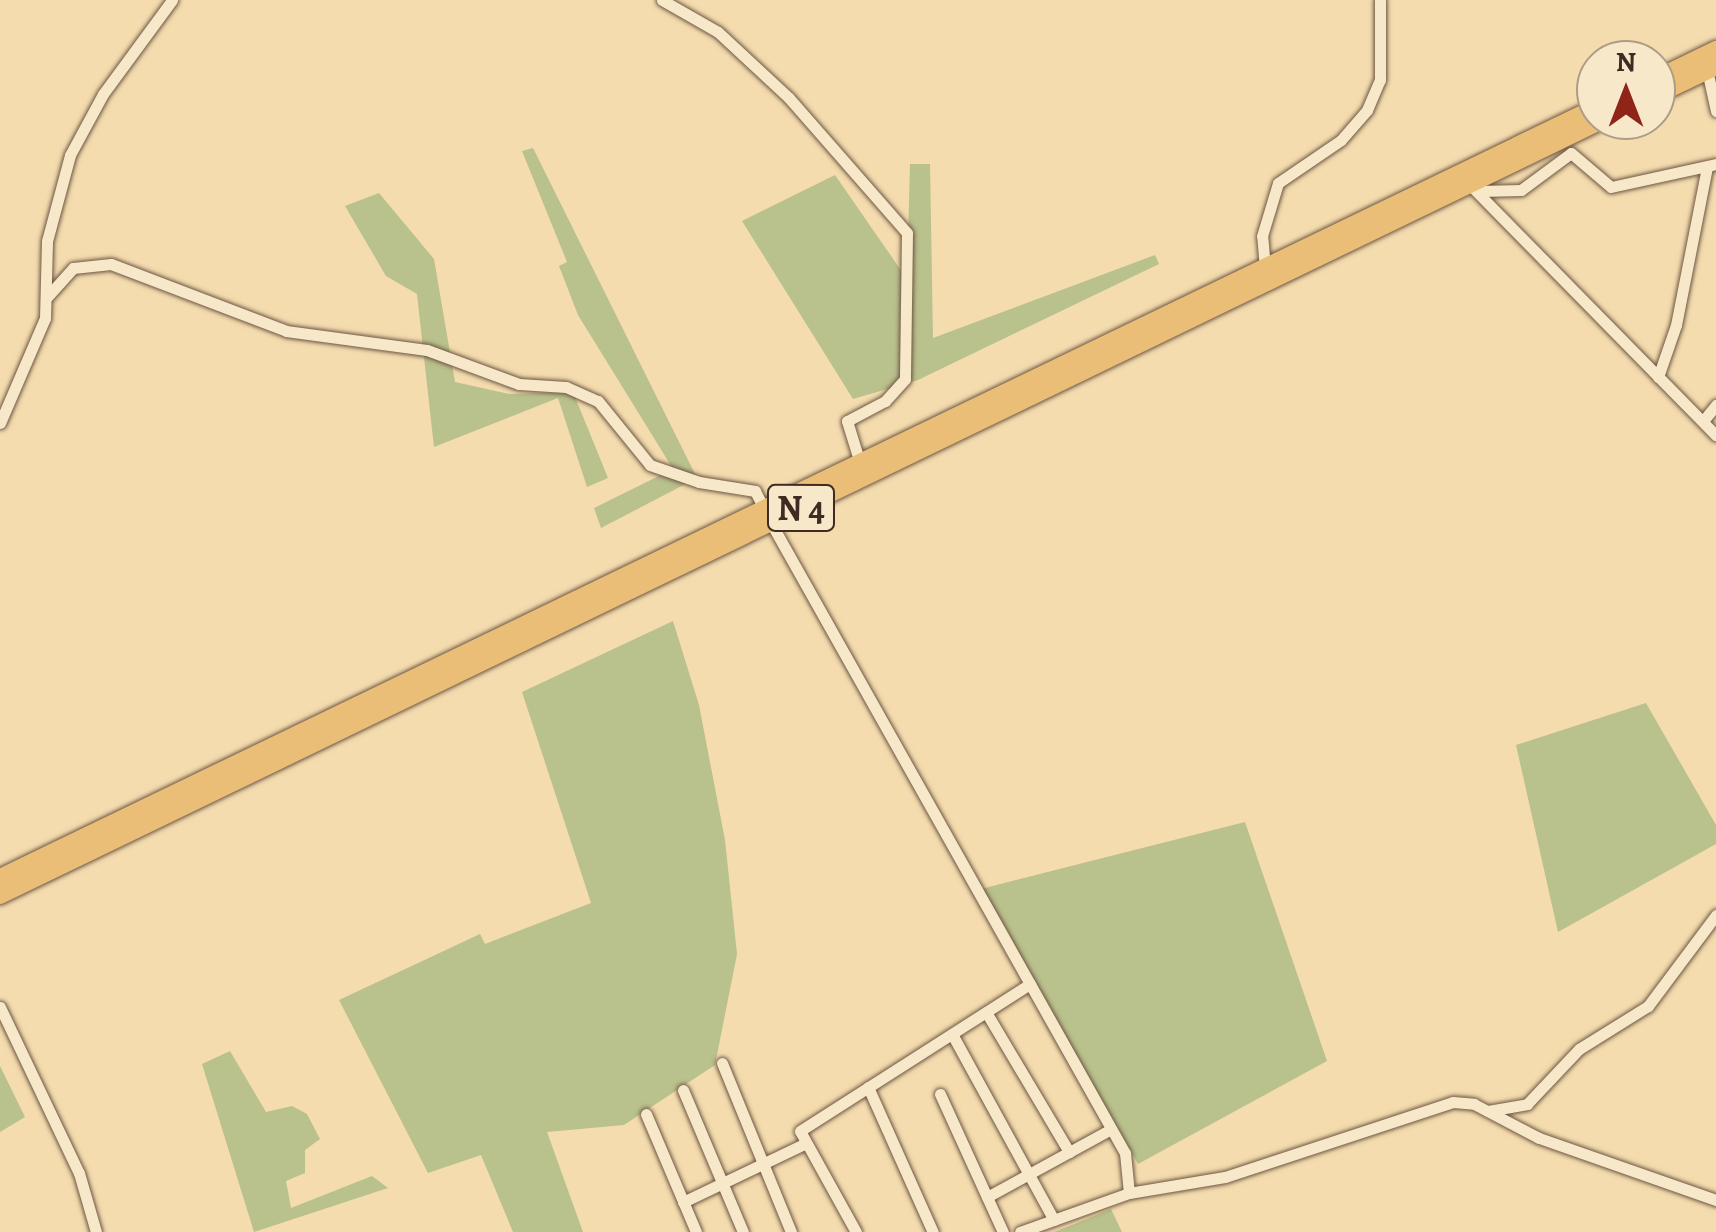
<!DOCTYPE html>
<style>
body{margin:0}
#map{position:relative;width:1716px;height:1232px;overflow:hidden;background:#f4dcae;font-family:Alegreya,serif}
div>[style]{position:absolute}
.green>*{inset:0;background:#b9c18c}
.roads{filter:drop-shadow(0 0 2px #6d5644) drop-shadow(0 0 2px #6d5644)}
.minor>*{height:11px;margin:-5.5px;padding:0 5.5px;transform-origin:5.5px;border-radius:5.5px;background:#f8e8ca}
.highway>*{height:18px;margin:-9px;padding:0 9px;transform-origin:9px;border-radius:9px;background:#eabe77}
span{translate:-50% -50%;white-space:nowrap;text-align:center;line-height:1.15;-webkit-text-stroke:10px #f8e8ca;paint-order:stroke}
.shield-label span{padding:2px 8px;background:#f8e8ca;border:2px solid;border-radius:8px;-webkit-text-stroke-width:0}
.shield-label{font-size:35px;color:#402a21;font-weight:700}
.north{position:absolute;left:1576px;top:40px;width:100px;height:100px;box-sizing:border-box;background:#f8e8ca;border:2px solid #ae9c86;border-radius:50%;rotate:0deg;font-size:28px;font-weight:700;line-height:40px;text-align:center;color:#402a21}
.north::after{content:'';display:block;margin:auto;width:35px;height:45px;background:#8f2418;clip-path:polygon(50% 0,100% 100%,50% 72%,0 100%)}
</style>
<div id="map">
<div class="green">
<i style="clip-path:polygon(533px 148px,697px 478px,601px 528px,594px 508px,673px 469px,578px 315px,559px 266px,567px 262px,522px 151px)"></i>
<i style="clip-path:polygon(910px 164px,930px 164px,933px 338px,1155px 255px,1159px 264px,918px 380px,853px 399px,742px 221px,835px 175px,907px 279px)"></i>
<i style="clip-path:polygon(379px 193px,434px 259px,455px 382px,509px 394px,573px 392px,608px 478px,587px 487px,558px 398px,434px 447px,417px 294px,386px 276px,345px 206px)"></i>
<i style="clip-path:polygon(673px 621px,699px 705px,725px 840px,737px 954px,715px 1065px,624px 1125px,547px 1132px,583px 1232px,513px 1232px,481px 1155px,428px 1173px,339px 1000px,480px 934px,485px 944px,591px 903px,522px 692px)"></i>
<i style="clip-path:polygon(1646px 703px,1716px 825px,1716px 844px,1558px 932px,1516px 745px)"></i>
<i style="clip-path:polygon(1245px 822px,1327px 1061px,1138px 1164px,981px 889px)"></i>
<i style="clip-path:polygon(230px 1051px,266px 1112px,292px 1106px,307px 1114px,320px 1139px,305px 1150px,305px 1173px,286px 1181px,291px 1208px,372px 1176px,388px 1188px,254px 1232px,202px 1064px)"></i>
<i style="clip-path:polygon(0 1066px,25px 1117px,0 1132px)"></i>
<i style="clip-path:polygon(1111px 1209px,1122px 1232px,1054px 1232px,1077px 1223px)"></i>
</div>
<div class="roads">
<div class="minor">
<i style="left:662px;top:0;width:64px;rotate:29.7deg"></i>
<i style="left:718px;top:32px;width:97px;rotate:42.9deg"></i>
<i style="left:789px;top:98px;width:179px;rotate:48.8deg"></i>
<i style="left:907px;top:233px;width:146px;rotate:90.8deg"></i>
<i style="left:905px;top:379px;width:30px;rotate:132deg"></i>
<i style="left:885px;top:401px;width:43px;rotate:152.2deg"></i>
<i style="left:847px;top:421px;width:44px;rotate:72.8deg"></i>
<i style="left:1707px;top:70px;width:42px;rotate:77.6deg"></i>
<i style="left:1470px;top:185px;width:351px;rotate:45.5deg"></i>
<i style="left:1479px;top:191px;width:42px;rotate:-1.4deg"></i>
<i style="left:1521px;top:190px;width:62px;rotate:-36.5deg"></i>
<i style="left:1571px;top:153px;width:52px;rotate:40.4deg"></i>
<i style="left:1611px;top:187px;width:107px;rotate:-12.4deg"></i>
<i style="left:1265px;top:268px;width:32px;rotate:-95deg"></i>
<i style="left:1262px;top:236px;width:55px;rotate:-73.2deg"></i>
<i style="left:1278px;top:183px;width:76px;rotate:-34.3deg"></i>
<i style="left:1341px;top:140px;width:40px;rotate:-49deg"></i>
<i style="left:1367px;top:110px;width:33px;rotate:-67deg"></i>
<i style="left:1380px;top:80px;width:80px;rotate:-90deg"></i>
<i style="left:47px;top:297px;width:39px;rotate:-48deg"></i>
<i style="left:73px;top:268px;width:38px;rotate:-6deg"></i>
<i style="left:111px;top:264px;width:187px;rotate:20.9deg"></i>
<i style="left:286px;top:331px;width:142px;rotate:7.7deg"></i>
<i style="left:427px;top:350px;width:98px;rotate:20.3deg"></i>
<i style="left:519px;top:384px;width:47px;rotate:3.7deg"></i>
<i style="left:566px;top:387px;width:35px;rotate:24deg"></i>
<i style="left:598px;top:401px;width:82px;rotate:50.9deg"></i>
<i style="left:650px;top:465px;width:52px;rotate:19.1deg"></i>
<i style="left:699px;top:482px;width:57px;rotate:9.1deg"></i>
<i style="left:755px;top:491px;width:20px;rotate:63deg"></i>
<i style="left:1658px;top:377px;width:55px;rotate:-70.9deg"></i>
<i style="left:1676px;top:325px;width:161px;rotate:-78.9deg"></i>
<i style="left:1703px;top:421px;width:21px;rotate:-51deg"></i>
<i style="left:0;top:423px;width:114px;rotate:-66.8deg"></i>
<i style="left:45px;top:318px;width:77px;rotate:-88.5deg"></i>
<i style="left:47px;top:241px;width:89px;rotate:-75deg"></i>
<i style="left:70px;top:155px;width:69px;rotate:-61.6deg"></i>
<i style="left:103px;top:94px;width:117px;rotate:-53.7deg"></i>
<i style="left:771px;top:523px;width:723px;rotate:60.67deg"></i>
<i style="left:1125px;top:1153px;width:40px;rotate:84.3deg"></i>
<i style="left:0;top:1007px;width:184px;rotate:64.6deg"></i>
<i style="left:79px;top:1173px;width:61px;rotate:73.9deg"></i>
<i style="left:986px;top:1012px;width:163px;rotate:59.3deg"></i>
<i style="left:952px;top:1034px;width:212px;rotate:61.3deg"></i>
<i style="left:722px;top:1063px;width:183px;rotate:67.8deg"></i>
<i style="left:868px;top:1087px;width:159px;rotate:65.9deg"></i>
<i style="left:683px;top:1090px;width:154px;rotate:67.1deg"></i>
<i style="left:940px;top:1094px;width:152px;rotate:65.5deg"></i>
<i style="left:1488px;top:1111px;width:40px;rotate:-10deg"></i>
<i style="left:1527px;top:1104px;width:76px;rotate:-46.6deg"></i>
<i style="left:1579px;top:1049px;width:81px;rotate:-31.9deg"></i>
<i style="left:1648px;top:1006px;width:114px;rotate:-53.2deg"></i>
<i style="left:646px;top:1114px;width:128px;rotate:67deg"></i>
<i style="left:987px;top:1197px;width:141px;rotate:-28.7deg"></i>
<i style="left:683px;top:1202px;width:136px;rotate:-25.6deg"></i>
<i style="left:856px;top:1232px;width:115px;rotate:-119deg"></i>
<i style="left:800px;top:1131px;width:273px;rotate:-32.6deg"></i>
<i style="left:1020px;top:1232px;width:116px;rotate:-19.7deg"></i>
<i style="left:1129px;top:1193px;width:97px;rotate:-9.5deg"></i>
<i style="left:1225px;top:1177px;width:240px;rotate:-18.2deg"></i>
<i style="left:1453px;top:1102px;width:21px;rotate:5deg"></i>
<i style="left:1474px;top:1104px;width:73px;rotate:27.6deg"></i>
<i style="left:1539px;top:1138px;width:188px;rotate:19.3deg"></i>
</div>
<div class="highway">
<i style="left:1656px;top:79px;width:67px;rotate:-25.8deg"></i>
<i style="left:1656px;top:95px;width:67px;rotate:-25.8deg"></i>
<i style="left:0;top:878px;width:1772px;rotate:-25.76deg"></i>
<i style="left:0;top:895px;width:1780px;rotate:-25.82deg"></i>
</div>
</div>
<div class="shield-label">
<span style="left:801px;top:508px">N 4</span>
</div>
<div class="north">N</div>
</div>
